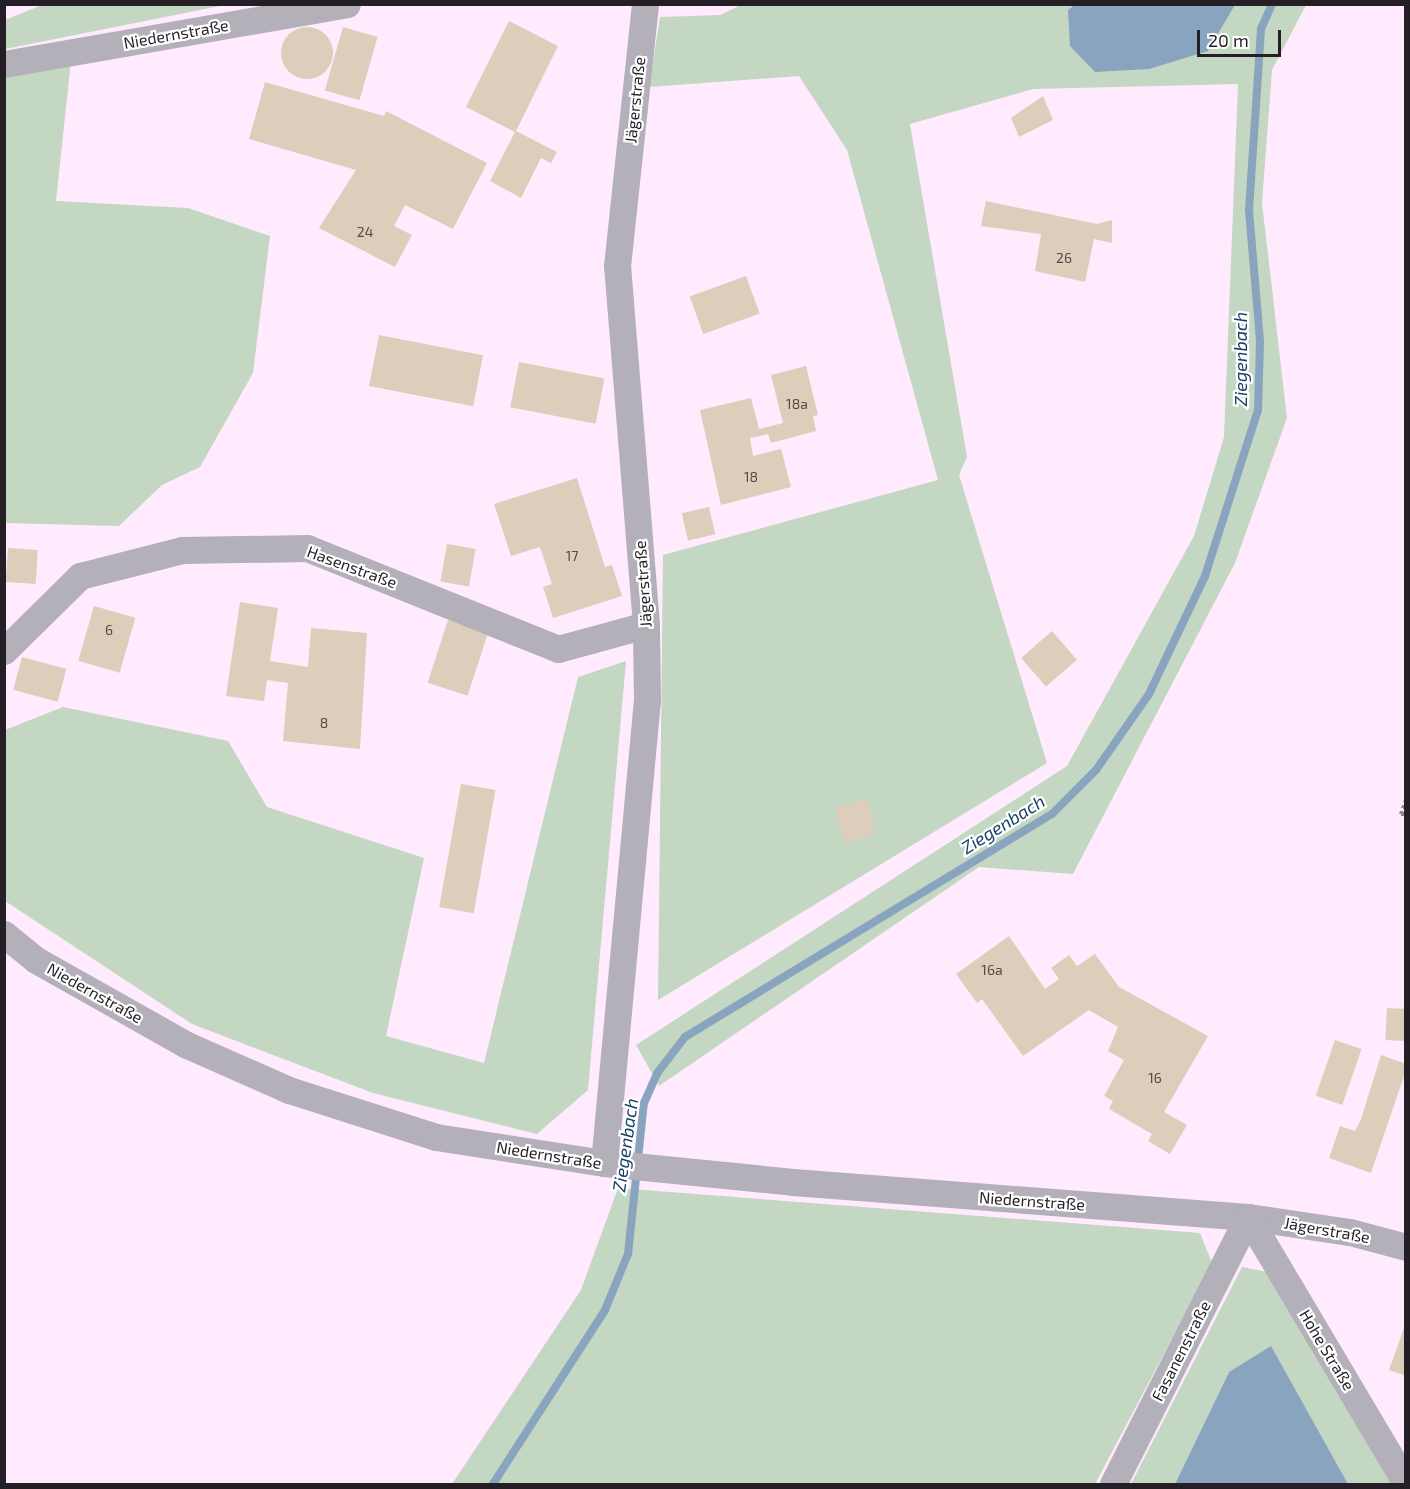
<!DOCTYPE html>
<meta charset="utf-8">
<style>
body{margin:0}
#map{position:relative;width:1410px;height:1489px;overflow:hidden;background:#ffebfd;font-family:"Exo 2",sans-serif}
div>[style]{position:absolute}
.green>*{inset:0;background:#c3d7c2}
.water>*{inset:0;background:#89a4bf}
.stream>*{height:8px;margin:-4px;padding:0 4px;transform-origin:4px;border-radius:4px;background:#89a4bf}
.building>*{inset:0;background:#dcceba;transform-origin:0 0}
.round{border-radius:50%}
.path>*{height:4px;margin-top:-2px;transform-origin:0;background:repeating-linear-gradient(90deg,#948793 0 3px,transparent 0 6px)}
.street>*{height:27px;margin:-13.5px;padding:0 13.5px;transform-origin:13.5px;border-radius:13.5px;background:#b3b0b9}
span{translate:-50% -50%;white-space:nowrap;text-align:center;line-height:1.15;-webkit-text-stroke:4.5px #fff;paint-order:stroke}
.number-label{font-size:14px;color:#534b4a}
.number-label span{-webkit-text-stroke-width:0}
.street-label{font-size:16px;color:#251f25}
.water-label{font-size:18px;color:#164166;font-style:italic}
.frame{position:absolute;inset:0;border:6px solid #251f25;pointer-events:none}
.scale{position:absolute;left:1197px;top:30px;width:84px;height:27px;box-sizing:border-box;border:3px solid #251f25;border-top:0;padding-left:8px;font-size:18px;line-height:21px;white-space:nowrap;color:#251f25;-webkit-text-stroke:4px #fff;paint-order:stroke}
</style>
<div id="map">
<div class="green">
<i style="clip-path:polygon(743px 4px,1076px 5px,1068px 10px,1208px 51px,1235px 5px,1306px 5px,1272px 70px,1262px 203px,1287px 418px,1235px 563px,1073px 874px,979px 867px,659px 1086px,636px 1045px,1067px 766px,1194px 536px,1224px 437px,1238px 84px,1033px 89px,910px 124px,967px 457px,959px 475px,1047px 763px,658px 1000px,663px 555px,938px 480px,847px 150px,799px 76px,649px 87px,660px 17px,720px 15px)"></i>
<i style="clip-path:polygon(42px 5px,42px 4px,225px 5px,5px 49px,5px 20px)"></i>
<i style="clip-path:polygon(71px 61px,56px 201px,188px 208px,270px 236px,253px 373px,200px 467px,162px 485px,119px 526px,5px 523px,5px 74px)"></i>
<i style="clip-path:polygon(626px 661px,588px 1090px,537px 1134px,373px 1093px,192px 1024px,5px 901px,5px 730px,63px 707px,228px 741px,267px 807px,424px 858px,386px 1036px,484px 1063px,578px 677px)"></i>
<i style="clip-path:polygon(618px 1188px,1200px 1233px,1212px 1263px,1095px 1484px,452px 1484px,581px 1290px)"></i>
<i style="clip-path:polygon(1242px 1267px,1268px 1272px,1396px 1484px,1348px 1484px,1271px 1347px,1229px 1372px,1175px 1484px,1131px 1484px)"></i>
</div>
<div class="water">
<i style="clip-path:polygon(1076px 4px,1235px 4px,1235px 5px,1208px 51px,1149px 69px,1095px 72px,1070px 46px,1068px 10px)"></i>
<i style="clip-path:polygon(1271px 1346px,1348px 1484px,1175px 1484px,1229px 1372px)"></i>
</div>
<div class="stream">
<i style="left:493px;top:1484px;width:207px;rotate:-57.2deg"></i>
<i style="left:605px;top:1310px;width:61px;rotate:-67.7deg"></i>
<i style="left:628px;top:1254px;width:152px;rotate:-84deg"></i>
<i style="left:644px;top:1103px;width:34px;rotate:-66deg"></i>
<i style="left:658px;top:1072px;width:44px;rotate:-52.4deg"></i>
<i style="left:685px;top:1037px;width:429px;rotate:-31.3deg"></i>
<i style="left:1052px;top:814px;width:62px;rotate:-45deg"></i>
<i style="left:1096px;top:770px;width:93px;rotate:-55.1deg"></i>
<i style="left:1149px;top:694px;width:131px;rotate:-64.6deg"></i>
<i style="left:1205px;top:576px;width:174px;rotate:-72.3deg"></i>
<i style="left:1258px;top:410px;width:69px;rotate:-88.3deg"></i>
<i style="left:1260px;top:341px;width:131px;rotate:-94.8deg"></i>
<i style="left:1249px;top:210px;width:181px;rotate:-86.2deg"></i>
<i style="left:1261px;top:29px;width:27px;rotate:-66deg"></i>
</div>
<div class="building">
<i style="clip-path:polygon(509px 21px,558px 46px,516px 131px,557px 152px,551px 163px,541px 158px,521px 198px,490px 181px,515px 132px,466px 107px)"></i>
<i style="left:343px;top:27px;width:36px;height:66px;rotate:16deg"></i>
<i class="round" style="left:281px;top:27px;width:52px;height:52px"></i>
<i style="clip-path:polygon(265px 82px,384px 116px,386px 111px,487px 163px,453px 229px,405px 205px,394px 226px,412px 235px,395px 267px,319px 228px,356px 170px,249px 139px)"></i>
<i style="clip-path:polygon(1043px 96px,1053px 120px,1019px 137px,1011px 118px)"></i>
<i style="clip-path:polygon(986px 201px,1097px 224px,1112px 220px,1112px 243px,1094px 239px,1085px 282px,1035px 271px,1041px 234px,981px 226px)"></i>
<i style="left:746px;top:276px;width:40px;height:60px;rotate:70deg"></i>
<i style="left:379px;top:335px;width:106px;height:52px;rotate:11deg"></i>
<i style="left:519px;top:362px;width:87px;height:46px;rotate:11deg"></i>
<i style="clip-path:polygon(806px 366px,818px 415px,813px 416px,816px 431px,771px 443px,768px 434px,750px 438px,753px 456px,781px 449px,791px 487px,721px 505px,700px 410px,751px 398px,759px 429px,783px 423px,771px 375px)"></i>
<i style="clip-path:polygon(577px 478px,605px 567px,612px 565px,622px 596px,553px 618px,543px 587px,552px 584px,540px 547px,511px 556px,494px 504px)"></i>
<i style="left:709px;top:507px;width:28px;height:28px;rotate:77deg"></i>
<i style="left:447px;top:544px;width:29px;height:38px;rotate:10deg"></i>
<i style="left:8px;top:548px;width:30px;height:34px;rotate:4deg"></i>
<i style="clip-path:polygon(240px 602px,278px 608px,270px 661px,308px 667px,311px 628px,367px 633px,360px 749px,283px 741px,288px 683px,267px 680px,264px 701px,226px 696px)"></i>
<i style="left:94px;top:606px;width:43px;height:57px;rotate:16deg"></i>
<i style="left:448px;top:620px;width:42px;height:66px;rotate:18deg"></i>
<i style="left:1052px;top:631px;width:38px;height:41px;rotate:49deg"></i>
<i style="left:22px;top:657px;width:46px;height:34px;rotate:15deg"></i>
<i style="left:461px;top:784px;width:35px;height:125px;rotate:10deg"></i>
<i style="left:867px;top:799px;width:36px;height:33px;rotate:76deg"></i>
<i style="clip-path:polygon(1009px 936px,1045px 989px,1059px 979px,1051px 968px,1069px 955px,1077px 966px,1095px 954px,1119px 987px,1208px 1036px,1164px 1112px,1187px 1125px,1170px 1154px,1148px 1141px,1152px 1134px,1109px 1109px,1113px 1101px,1104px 1096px,1124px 1060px,1108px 1051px,1118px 1027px,1089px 1010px,1023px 1056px,982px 999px,977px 1003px,956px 974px)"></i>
<i style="left:1387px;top:1008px;width:19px;height:32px;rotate:3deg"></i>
<i style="left:1335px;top:1040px;width:28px;height:59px;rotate:19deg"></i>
<i style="clip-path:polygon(1381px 1055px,1406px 1064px,1406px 1070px,1371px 1173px,1329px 1158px,1340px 1126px,1355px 1131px,1361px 1119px)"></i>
<i style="clip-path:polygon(1405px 1325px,1406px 1325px,1406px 1376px,1389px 1370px)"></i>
</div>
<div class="path">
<i style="left:1406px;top:800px;width:15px;rotate:110deg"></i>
<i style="left:1401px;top:814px;width:5px"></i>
</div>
<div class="street">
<i style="left:4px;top:64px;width:348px;rotate:-9.9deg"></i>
<i style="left:4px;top:651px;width:107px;rotate:-44.6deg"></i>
<i style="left:80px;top:576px;width:105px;rotate:-14.3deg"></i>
<i style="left:182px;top:550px;width:125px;rotate:-0.9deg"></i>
<i style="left:307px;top:548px;width:271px;rotate:21.9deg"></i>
<i style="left:558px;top:649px;width:91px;rotate:-15.3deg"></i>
<i style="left:4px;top:934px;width:41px;rotate:39.1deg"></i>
<i style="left:36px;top:960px;width:173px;rotate:29.4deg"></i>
<i style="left:187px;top:1045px;width:111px;rotate:23.8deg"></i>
<i style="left:289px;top:1090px;width:154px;rotate:17.7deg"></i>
<i style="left:436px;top:1137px;width:170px;rotate:8.8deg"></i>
<i style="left:604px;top:1163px;width:190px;rotate:5.7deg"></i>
<i style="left:793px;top:1182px;width:456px;rotate:4.4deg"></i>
<i style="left:1248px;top:1217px;width:103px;rotate:8.4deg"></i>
<i style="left:1350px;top:1232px;width:58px;rotate:15deg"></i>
<i style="left:604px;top:1163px;width:464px;rotate:-84.7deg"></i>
<i style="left:647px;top:701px;width:76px;rotate:-90.8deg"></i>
<i style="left:646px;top:625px;width:360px;rotate:-94.6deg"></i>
<i style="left:617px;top:266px;width:263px;rotate:-83.9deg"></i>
<i style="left:1248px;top:1217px;width:309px;rotate:59.3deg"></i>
<i style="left:1113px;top:1484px;width:299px;rotate:-63.2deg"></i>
</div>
<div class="number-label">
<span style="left:365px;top:232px">24</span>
<span style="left:1064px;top:258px">26</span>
<span style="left:797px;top:404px">18a</span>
<span style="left:751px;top:477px">18</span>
<span style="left:572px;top:556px">17</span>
<span style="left:109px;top:630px">6</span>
<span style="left:324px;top:723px">8</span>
<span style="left:992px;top:970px">16a</span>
<span style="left:1155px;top:1078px">16</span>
</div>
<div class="street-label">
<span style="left:176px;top:34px;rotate:-10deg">Niedernstraße</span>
<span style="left:635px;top:100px;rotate:-84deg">Jägerstraße</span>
<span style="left:352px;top:567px;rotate:20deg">Hasenstraße</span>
<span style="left:643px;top:584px;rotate:-94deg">Jägerstraße</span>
<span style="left:95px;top:993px;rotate:29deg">Niedernstraße</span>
<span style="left:549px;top:1155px;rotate:9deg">Niedernstraße</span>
<span style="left:1032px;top:1201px;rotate:4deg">Niedernstraße</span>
<span style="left:1327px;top:1230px;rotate:10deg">Jägerstraße</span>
<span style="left:1327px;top:1350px;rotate:59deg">Hohe Straße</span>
<span style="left:1181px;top:1351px;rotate:-63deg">Fasanenstraße</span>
</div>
<div class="water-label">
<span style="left:1240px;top:359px;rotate:-90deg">Ziegenbach</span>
<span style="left:1003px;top:824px;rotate:-32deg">Ziegenbach</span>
<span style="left:625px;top:1145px;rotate:-82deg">Ziegenbach</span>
</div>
<div class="frame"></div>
<div class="scale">20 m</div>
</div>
